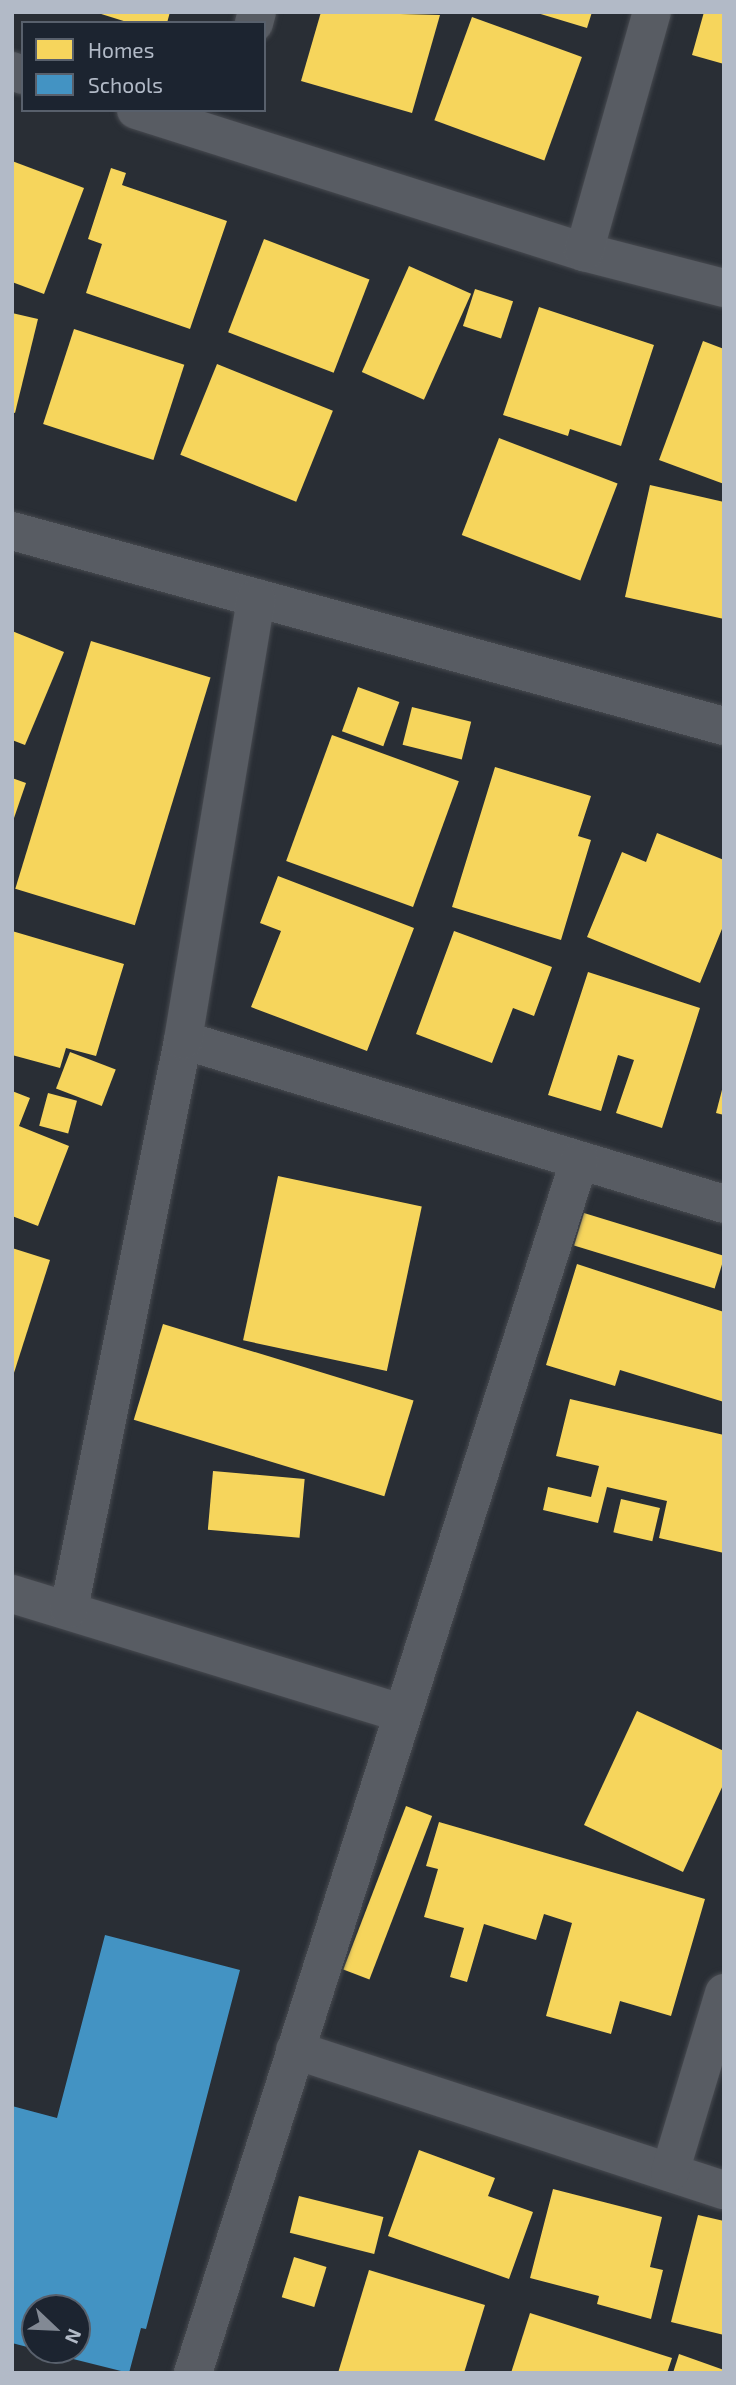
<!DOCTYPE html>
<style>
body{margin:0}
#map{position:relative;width:736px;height:2385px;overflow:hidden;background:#292e35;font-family:"Exo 2",sans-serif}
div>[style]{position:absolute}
.homes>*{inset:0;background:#f6d55c;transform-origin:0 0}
.schools>*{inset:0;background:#4393c3}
.roads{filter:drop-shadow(0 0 2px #474a50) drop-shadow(0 0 2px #474a50)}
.minor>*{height:38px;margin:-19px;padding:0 19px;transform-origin:19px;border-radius:19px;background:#585c63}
span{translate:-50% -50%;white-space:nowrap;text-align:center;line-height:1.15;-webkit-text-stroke:7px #1c2430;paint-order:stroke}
.frame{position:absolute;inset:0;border:14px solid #b2bac7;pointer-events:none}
.legend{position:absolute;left:21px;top:21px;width:245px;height:91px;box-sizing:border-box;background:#1c2430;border:2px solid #58606c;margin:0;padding:9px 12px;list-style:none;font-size:21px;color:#b2bac7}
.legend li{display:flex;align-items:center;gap:14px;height:35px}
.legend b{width:35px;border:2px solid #58606c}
.north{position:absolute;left:21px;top:2294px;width:70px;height:70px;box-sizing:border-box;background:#1c2430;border:2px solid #58606c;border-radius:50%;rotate:113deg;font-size:19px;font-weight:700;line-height:28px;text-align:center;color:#b2bac7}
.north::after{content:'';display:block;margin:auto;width:24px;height:32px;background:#828994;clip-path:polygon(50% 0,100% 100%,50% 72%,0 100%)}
</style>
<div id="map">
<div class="homes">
<i style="clip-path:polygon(170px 12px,167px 23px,130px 23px,98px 13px)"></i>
<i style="clip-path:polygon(321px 12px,440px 15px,412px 113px,301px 81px)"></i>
<i style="clip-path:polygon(534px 12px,592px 12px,587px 28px)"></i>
<i style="clip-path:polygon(704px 12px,724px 12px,724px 64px,692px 55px)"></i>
<i style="left:472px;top:17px;width:117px;height:110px;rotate:20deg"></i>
<i style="clip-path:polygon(12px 161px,84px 188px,44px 294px,12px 282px)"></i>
<i style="clip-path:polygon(111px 168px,126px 173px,122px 185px,227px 221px,190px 329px,86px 293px,102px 244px,88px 239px)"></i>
<i style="left:264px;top:239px;width:113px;height:100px;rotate:21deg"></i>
<i style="left:409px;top:266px;width:68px;height:116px;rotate:24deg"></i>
<i style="left:475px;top:289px;width:40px;height:39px;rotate:18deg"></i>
<i style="clip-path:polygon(539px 307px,654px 345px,621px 446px,570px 429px,568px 436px,503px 415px)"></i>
<i style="clip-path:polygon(12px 313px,38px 319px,15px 413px,12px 412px)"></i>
<i style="left:74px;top:329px;width:116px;height:100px;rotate:18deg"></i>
<i style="clip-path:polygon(703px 341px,724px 349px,724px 484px,659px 460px)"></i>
<i style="left:217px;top:364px;width:125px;height:98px;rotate:22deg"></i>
<i style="left:499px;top:438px;width:127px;height:104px;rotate:21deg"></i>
<i style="clip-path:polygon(650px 485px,724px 502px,724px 619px,625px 597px)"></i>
<i style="clip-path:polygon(12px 631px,64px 652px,25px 745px,12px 740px)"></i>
<i style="left:91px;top:641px;width:125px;height:259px;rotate:17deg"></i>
<i style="left:358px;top:687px;width:44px;height:47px;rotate:20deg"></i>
<i style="left:412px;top:707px;width:61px;height:39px;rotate:14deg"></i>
<i style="left:332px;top:735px;width:135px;height:134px;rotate:20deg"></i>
<i style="clip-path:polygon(495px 767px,591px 796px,578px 836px,591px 840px,561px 940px,452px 907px)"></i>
<i style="clip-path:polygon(12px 778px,26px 783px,13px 821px,12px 821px)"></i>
<i style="clip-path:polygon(657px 833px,724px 860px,724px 924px,700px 983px,587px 937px,622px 852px,646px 862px)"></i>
<i style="clip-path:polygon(278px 876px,414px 928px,367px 1051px,251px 1007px,281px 931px,260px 923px)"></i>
<i style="clip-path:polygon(12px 931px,124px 964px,96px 1056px,66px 1048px,60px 1068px,12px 1055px)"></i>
<i style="clip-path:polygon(454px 931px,552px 967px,534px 1016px,513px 1008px,492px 1063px,416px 1034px)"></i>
<i style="clip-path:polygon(588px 972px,700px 1008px,662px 1128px,616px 1113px,634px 1060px,618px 1055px,601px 1111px,548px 1095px)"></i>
<i style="left:70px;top:1052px;width:49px;height:39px;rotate:21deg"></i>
<i style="clip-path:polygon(723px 1086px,724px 1086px,724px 1115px,716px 1113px)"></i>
<i style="clip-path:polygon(12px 1091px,30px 1098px,19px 1126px,69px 1146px,38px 1226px,12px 1216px)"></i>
<i style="left:48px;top:1093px;width:30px;height:34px;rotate:15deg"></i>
<i style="left:278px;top:1176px;width:147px;height:168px;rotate:12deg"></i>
<i style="left:584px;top:1213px;width:147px;height:34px;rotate:17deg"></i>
<i style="clip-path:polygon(12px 1248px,50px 1260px,13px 1376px,12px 1376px)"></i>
<i style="clip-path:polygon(577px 1264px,724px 1312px,724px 1402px,620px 1370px,615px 1386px,546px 1365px)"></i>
<i style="left:163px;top:1324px;width:262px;height:100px;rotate:17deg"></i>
<i style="clip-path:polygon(570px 1399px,724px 1435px,724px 1553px,659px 1538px,667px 1501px,607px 1487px,598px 1523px,543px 1510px,548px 1487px,591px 1497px,599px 1466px,556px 1456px)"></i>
<i style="left:213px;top:1471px;width:92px;height:59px;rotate:5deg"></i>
<i style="left:621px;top:1499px;width:40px;height:34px;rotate:13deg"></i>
<i style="clip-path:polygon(637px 1711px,724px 1751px,724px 1783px,683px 1872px,584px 1825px)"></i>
<i style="left:406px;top:1806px;width:28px;height:175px;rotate:21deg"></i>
<i style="clip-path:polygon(439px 1822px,705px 1899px,671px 2016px,620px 2001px,611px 2034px,546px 2016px,572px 1923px,544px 1914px,536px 1940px,484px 1924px,467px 1982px,450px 1977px,464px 1928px,424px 1917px,438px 1869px,426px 1866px)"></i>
<i style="clip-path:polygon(419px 2150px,495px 2178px,488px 2196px,533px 2212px,509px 2279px,388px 2236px)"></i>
<i style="clip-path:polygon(553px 2189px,662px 2217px,650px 2267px,663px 2270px,651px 2319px,597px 2304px,599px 2296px,530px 2278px)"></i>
<i style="left:299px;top:2196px;width:87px;height:38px;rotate:14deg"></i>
<i style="clip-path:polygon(698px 2215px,724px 2221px,724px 2335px,671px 2322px)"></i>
<i style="left:294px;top:2257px;width:34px;height:42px;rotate:17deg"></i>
<i style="clip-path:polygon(369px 2270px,485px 2305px,464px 2373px,338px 2373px)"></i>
<i style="clip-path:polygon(530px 2313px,672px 2358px,667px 2373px,511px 2373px)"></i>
<i style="clip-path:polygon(679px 2354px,724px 2370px,724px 2373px,673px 2373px)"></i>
</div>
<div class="schools">
<i style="clip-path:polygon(105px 1935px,240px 1970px,146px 2329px,141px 2328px,129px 2373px,41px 2351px,77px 2350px,77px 2308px,35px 2308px,35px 2349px,12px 2343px,12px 2106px,57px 2118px)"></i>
</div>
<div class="roads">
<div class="minor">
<i style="left:254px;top:23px;width:11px;rotate:-75deg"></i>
<i style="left:12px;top:71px;width:12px;rotate:20deg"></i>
<i style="left:136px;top:110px;width:470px;rotate:17.6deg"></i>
<i style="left:584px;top:252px;width:145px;rotate:14.4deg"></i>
<i style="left:584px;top:252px;width:249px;rotate:-74.2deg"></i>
<i style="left:12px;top:531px;width:738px;rotate:15.32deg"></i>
<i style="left:183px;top:1040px;width:565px;rotate:16.86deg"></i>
<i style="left:12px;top:1594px;width:408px;rotate:17deg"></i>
<i style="left:69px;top:1609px;width:580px;rotate:-78.67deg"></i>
<i style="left:183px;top:1040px;width:448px;rotate:-80.6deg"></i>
<i style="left:295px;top:2050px;width:451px;rotate:18.1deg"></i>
<i style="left:670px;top:2172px;width:187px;rotate:-73.2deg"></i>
<i style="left:193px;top:2373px;width:1272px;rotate:-72.33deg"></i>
</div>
</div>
<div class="frame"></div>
<ul class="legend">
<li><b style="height:19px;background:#f6d55c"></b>Homes</li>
<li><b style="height:19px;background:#4393c3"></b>Schools</li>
</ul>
<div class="north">N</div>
</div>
